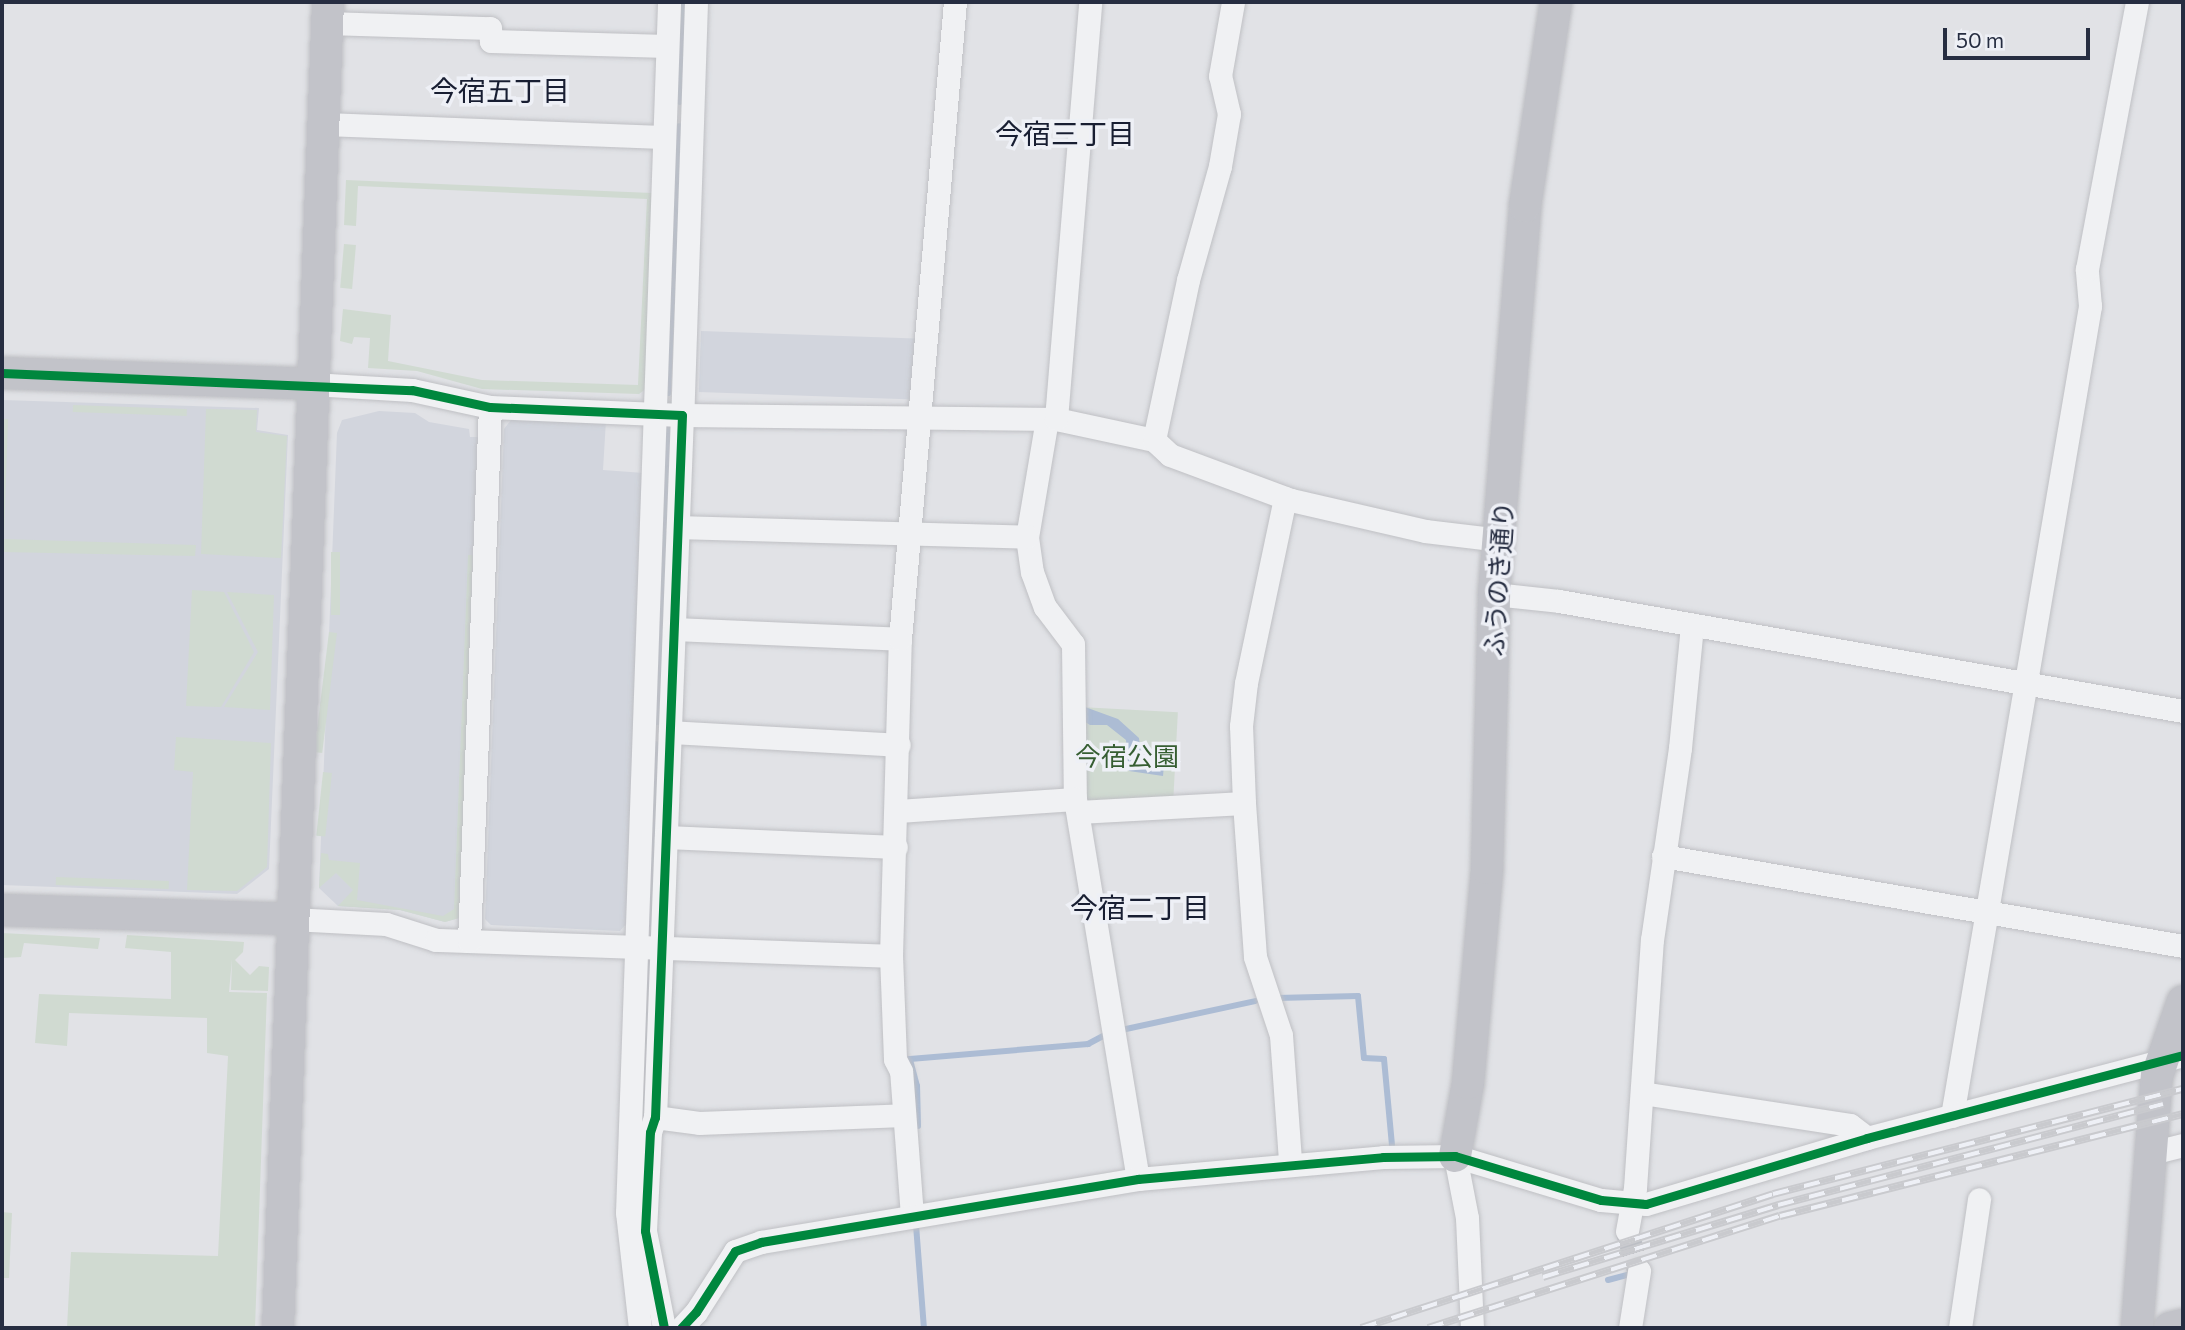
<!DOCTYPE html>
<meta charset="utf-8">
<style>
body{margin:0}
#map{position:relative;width:2185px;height:1330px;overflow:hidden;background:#e1e2e6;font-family:Commissioner,"Noto Sans JP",sans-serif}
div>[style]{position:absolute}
.built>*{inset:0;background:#d2d5dd;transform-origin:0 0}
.green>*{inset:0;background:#d0dad1;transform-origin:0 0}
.water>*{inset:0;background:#acbcd4}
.stream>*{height:6px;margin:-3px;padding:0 3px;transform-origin:3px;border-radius:3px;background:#acbcd4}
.street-tunnel>*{height:23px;margin-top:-11.5px;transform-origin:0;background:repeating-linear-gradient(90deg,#bcbec5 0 23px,transparent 0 34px)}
.roads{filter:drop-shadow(0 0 2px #bfc0c4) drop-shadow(0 0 2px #bfc0c4)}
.street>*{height:23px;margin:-11.5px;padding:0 11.5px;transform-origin:11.5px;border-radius:11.5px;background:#f0f1f3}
.secondary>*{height:32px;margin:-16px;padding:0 16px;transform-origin:16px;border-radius:16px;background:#c2c3c9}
.rail>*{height:8px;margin-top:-4px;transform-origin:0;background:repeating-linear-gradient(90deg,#eef0f6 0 16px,#c9cace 0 32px);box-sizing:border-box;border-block:2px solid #c9cace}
.cycleway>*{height:9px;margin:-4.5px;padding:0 4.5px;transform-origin:4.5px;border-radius:4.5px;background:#00873e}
span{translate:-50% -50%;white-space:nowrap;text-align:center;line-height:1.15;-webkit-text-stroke:7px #eef0f6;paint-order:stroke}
.street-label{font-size:26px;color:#262d41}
.park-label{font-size:26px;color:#365e32}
.neighbourhood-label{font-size:28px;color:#181e32}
.frame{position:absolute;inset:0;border:4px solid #262d41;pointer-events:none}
.scale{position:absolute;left:1943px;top:28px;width:147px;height:32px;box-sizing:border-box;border:4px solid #262d41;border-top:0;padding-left:9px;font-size:21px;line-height:24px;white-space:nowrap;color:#262d41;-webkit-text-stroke:5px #eef0f6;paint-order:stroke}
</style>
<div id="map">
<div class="built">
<i style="left:701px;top:331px;width:222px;height:61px;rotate:2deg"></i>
<i style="clip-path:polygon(2px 400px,259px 408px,257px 430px,288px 435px,269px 869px,237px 894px,2px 885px)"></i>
<i style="clip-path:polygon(379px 411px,415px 413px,429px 422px,469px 429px,470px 437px,478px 437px,459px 918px,445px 922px,400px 910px,338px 906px,319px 888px,337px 433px,342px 420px)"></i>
<i style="clip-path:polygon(515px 415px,606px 420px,603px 470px,644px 473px,626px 924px,620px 931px,491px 925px,485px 919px,504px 429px)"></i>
</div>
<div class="green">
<i style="clip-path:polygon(346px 180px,652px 193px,647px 388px,639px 394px,482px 389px,417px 371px,368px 368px,370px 338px,354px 337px,352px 344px,340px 341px,343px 309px,391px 315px,388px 361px,482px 380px,638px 385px,647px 199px,358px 186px,356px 226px,344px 225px)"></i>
<i style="left:344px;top:244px;width:12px;height:44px;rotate:5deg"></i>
<i style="left:73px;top:405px;width:114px;height:7px;rotate:2deg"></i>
<i style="clip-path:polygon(206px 409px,257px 410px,256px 432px,287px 436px,281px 558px,201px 554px)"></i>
<i style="clip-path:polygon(2px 419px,8px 419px,4px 539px,196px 545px,195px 556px,2px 552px)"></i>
<i style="left:331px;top:552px;width:9px;height:63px"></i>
<i style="clip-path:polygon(468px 555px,473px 555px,459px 918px,445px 922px,400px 910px,338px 906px,353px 890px,336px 873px,319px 888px,321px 853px,328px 854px,329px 860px,360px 863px,357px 900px,443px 916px,454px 909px)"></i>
<i style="clip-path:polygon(192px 590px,224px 592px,254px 652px,221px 707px,186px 706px)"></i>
<i style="clip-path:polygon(227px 592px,274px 595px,270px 710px,224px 707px,258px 652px)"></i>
<i style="left:329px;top:632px;width:8px;height:121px;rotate:7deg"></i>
<i style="left:1080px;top:707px;width:98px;height:98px;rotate:3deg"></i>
<i style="clip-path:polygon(176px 737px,271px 743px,267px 867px,237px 891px,187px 890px,193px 772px,174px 770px)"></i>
<i style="left:323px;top:772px;width:9px;height:64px;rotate:6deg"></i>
<i style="left:56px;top:877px;width:113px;height:8px;rotate:2deg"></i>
<i style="clip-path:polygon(2px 933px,100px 938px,98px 949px,24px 943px,21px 957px,2px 958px)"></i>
<i style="clip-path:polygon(127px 935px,244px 942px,243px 952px,235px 960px,250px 975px,259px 966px,269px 967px,268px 991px,231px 990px,232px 959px,229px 992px,267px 993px,255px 1328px,67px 1328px,71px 1252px,218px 1256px,228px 1056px,207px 1053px,207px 1018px,69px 1013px,67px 1046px,35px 1043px,39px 994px,171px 999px,171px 952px,125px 948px)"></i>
<i style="clip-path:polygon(2px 1212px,12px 1213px,9px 1278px,2px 1278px)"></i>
</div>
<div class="water">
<i style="clip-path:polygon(1085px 707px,1118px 719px,1139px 738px,1142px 763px,1164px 765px,1163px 776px,1129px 771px,1126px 740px,1107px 725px,1090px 725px,1082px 720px)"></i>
</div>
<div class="stream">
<i style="left:680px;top:102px;width:100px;rotate:-87.7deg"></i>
<i style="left:668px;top:393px;width:267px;rotate:-87.6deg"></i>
<i style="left:658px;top:722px;width:296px;rotate:-88.1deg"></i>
<i style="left:649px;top:924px;width:180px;rotate:-87.8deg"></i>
<i style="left:1277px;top:998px;width:81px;rotate:-1.4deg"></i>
<i style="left:1358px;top:996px;width:62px;rotate:84.5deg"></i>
<i style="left:1364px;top:1058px;width:20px;rotate:3deg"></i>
<i style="left:1384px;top:1059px;width:86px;rotate:84.7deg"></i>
<i style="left:1126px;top:1029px;width:132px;rotate:-12.2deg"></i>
<i style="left:918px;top:1126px;width:40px;rotate:-91.4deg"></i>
<i style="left:917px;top:1086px;width:28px;rotate:-105deg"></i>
<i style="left:910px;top:1059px;width:179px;rotate:-4.8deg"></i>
<i style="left:1088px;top:1044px;width:17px;rotate:-28deg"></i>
<i style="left:641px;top:1128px;width:165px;rotate:-87.6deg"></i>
<i style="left:916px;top:1225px;width:103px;rotate:85.6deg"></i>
<i style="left:1608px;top:1280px;width:24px;rotate:-15deg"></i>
</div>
<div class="street-tunnel">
<i style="left:1627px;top:1231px;width:42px;rotate:73.3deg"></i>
</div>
<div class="roads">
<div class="street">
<i style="left:696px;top:2px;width:413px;rotate:91.9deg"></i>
<i style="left:682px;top:415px;width:374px;rotate:0.6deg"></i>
<i style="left:1056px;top:419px;width:100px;rotate:12.1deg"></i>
<i style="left:1154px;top:440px;width:164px;rotate:-78deg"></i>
<i style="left:1188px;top:280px;width:118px;rotate:-74.3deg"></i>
<i style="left:1220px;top:166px;width:53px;rotate:-80.2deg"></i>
<i style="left:1229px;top:114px;width:39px;rotate:-103deg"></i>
<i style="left:1220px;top:76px;width:75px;rotate:-80deg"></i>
<i style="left:327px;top:23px;width:163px;rotate:1.8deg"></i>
<i style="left:490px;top:28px;width:13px;rotate:86deg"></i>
<i style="left:491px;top:41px;width:176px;rotate:1.6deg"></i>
<i style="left:323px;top:124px;width:341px;rotate:2.2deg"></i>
<i style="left:312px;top:384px;width:100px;rotate:3.4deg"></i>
<i style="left:412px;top:390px;width:80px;rotate:12.3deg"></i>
<i style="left:490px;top:407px;width:192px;rotate:2.4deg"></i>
<i style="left:682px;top:415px;width:703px;rotate:92.2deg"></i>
<i style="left:655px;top:1117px;width:16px;rotate:108deg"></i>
<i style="left:650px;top:1132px;width:99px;rotate:92.9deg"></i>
<i style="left:645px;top:1231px;width:99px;rotate:78.9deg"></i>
<i style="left:1047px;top:419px;width:120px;rotate:99.6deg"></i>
<i style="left:1027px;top:537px;width:35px;rotate:82deg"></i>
<i style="left:1032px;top:572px;width:37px;rotate:70deg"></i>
<i style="left:1045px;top:607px;width:46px;rotate:52.9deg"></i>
<i style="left:1073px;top:644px;width:155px;rotate:89.3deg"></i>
<i style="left:1075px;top:799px;width:385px;rotate:80.6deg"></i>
<i style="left:1056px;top:419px;width:418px;rotate:-85.3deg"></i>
<i style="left:1154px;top:440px;width:22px;rotate:43deg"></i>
<i style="left:1170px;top:455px;width:129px;rotate:20.4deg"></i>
<i style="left:1291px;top:500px;width:138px;rotate:13deg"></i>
<i style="left:1425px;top:531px;width:76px;rotate:6.8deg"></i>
<i style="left:678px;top:527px;width:349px;rotate:1.6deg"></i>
<i style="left:1494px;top:594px;width:65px;rotate:6.1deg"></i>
<i style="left:1559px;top:601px;width:634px;rotate:10deg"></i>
<i style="left:674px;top:629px;width:226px;rotate:2.5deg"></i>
<i style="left:670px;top:732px;width:229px;rotate:3.2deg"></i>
<i style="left:1244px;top:803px;width:77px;rotate:-92.2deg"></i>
<i style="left:1241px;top:726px;width:43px;rotate:-83.4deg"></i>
<i style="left:1246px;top:683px;width:189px;rotate:-78.1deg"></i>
<i style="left:898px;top:811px;width:177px;rotate:-3.9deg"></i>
<i style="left:1078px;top:812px;width:166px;rotate:-3.1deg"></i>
<i style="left:1244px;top:803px;width:154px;rotate:85.9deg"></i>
<i style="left:1255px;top:957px;width:82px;rotate:71.6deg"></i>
<i style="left:1281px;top:1035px;width:127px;rotate:85.9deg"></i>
<i style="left:666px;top:837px;width:230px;rotate:2.5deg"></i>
<i style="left:1663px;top:856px;width:528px;rotate:9.82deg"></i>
<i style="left:292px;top:919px;width:94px;rotate:3deg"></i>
<i style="left:386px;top:924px;width:52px;rotate:17.7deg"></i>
<i style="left:436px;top:940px;width:455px;rotate:2deg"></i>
<i style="left:469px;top:941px;width:534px;rotate:-87.75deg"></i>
<i style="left:1642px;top:1093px;width:210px;rotate:8.7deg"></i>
<i style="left:1850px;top:1125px;width:21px;rotate:37deg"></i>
<i style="left:1952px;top:1116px;width:822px;rotate:-80.33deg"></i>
<i style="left:2090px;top:306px;width:37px;rotate:-95deg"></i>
<i style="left:2087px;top:269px;width:272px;rotate:-79.4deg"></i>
<i style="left:655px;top:1117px;width:44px;rotate:7.8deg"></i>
<i style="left:699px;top:1123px;width:205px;rotate:-2.2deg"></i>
<i style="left:2151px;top:1153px;width:33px;rotate:-14deg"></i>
<i style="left:1455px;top:1156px;width:63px;rotate:79deg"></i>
<i style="left:1467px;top:1218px;width:110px;rotate:87.4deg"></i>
<i style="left:912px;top:1216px;width:145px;rotate:-94.3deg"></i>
<i style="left:901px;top:1071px;width:13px;rotate:-117deg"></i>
<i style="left:895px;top:1059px;width:103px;rotate:-92.2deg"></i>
<i style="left:891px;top:956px;width:317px;rotate:-88.4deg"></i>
<i style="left:900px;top:639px;width:639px;rotate:-85.07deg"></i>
<i style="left:1627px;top:1231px;width:44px;rotate:-79.5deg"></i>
<i style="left:1635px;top:1188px;width:249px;rotate:-86.1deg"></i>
<i style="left:1652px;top:940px;width:194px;rotate:-81.7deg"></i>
<i style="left:1680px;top:748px;width:124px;rotate:-84.4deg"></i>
<i style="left:640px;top:1328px;width:116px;rotate:-96.4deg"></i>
<i style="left:627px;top:1213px;width:1212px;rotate:-88.01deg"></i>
<i style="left:681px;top:1328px;width:22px;rotate:-47deg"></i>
<i style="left:696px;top:1312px;width:72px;rotate:-57.4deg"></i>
<i style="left:735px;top:1251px;width:28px;rotate:-19deg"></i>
<i style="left:761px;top:1242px;width:382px;rotate:-9.5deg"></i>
<i style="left:1138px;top:1179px;width:246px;rotate:-5.1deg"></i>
<i style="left:1383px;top:1157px;width:72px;rotate:-0.8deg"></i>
<i style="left:1455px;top:1156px;width:152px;rotate:16.8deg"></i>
<i style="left:1601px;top:1200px;width:45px;rotate:5.1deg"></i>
<i style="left:1646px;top:1204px;width:231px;rotate:-16.6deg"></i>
<i style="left:1867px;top:1138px;width:327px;rotate:-14.7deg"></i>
<i style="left:1630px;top:1328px;width:58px;rotate:-81deg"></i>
<i style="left:1960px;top:1328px;width:130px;rotate:-81.6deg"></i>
</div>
<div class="secondary">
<i style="left:2px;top:373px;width:310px;rotate:2deg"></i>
<i style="left:2px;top:910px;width:290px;rotate:1.8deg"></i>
<i style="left:1455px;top:1156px;width:74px;rotate:-79.9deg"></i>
<i style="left:1468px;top:1083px;width:216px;rotate:-84.9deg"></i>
<i style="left:1487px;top:868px;width:274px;rotate:-88.5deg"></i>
<i style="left:1494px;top:594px;width:389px;rotate:-85.4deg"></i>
<i style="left:1525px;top:206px;width:206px;rotate:-81.4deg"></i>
<i style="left:278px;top:1328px;width:1327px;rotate:-87.84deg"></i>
<i style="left:2137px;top:1328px;width:253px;rotate:-85.5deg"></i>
<i style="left:2157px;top:1076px;width:79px;rotate:-70.9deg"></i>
<i style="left:2170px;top:1328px;width:13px;rotate:-13deg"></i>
</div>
</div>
<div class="rail">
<i style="left:1543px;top:1277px;width:246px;rotate:-17deg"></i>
<i style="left:1778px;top:1205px;width:398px;rotate:-14.7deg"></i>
<i style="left:1361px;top:1328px;width:433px;rotate:-18deg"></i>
<i style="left:1773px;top:1194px;width:423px;rotate:-14.4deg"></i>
<i style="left:1428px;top:1328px;width:369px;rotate:-17.7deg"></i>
<i style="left:1780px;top:1216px;width:416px;rotate:-14.2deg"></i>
</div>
<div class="cycleway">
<i style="left:2px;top:373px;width:410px;rotate:2.4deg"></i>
<i style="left:412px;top:390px;width:80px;rotate:12.3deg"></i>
<i style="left:490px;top:407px;width:192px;rotate:2.4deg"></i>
<i style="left:682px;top:415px;width:703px;rotate:92.2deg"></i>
<i style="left:655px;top:1117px;width:16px;rotate:108deg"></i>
<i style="left:650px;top:1132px;width:99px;rotate:92.9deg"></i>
<i style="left:645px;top:1231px;width:99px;rotate:78.9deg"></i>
<i style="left:681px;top:1328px;width:22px;rotate:-47deg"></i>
<i style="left:696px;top:1312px;width:72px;rotate:-57.4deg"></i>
<i style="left:735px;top:1251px;width:28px;rotate:-19deg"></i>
<i style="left:761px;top:1242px;width:382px;rotate:-9.5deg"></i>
<i style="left:1138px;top:1179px;width:246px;rotate:-5.1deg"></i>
<i style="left:1383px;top:1157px;width:72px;rotate:-0.8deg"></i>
<i style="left:1455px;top:1156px;width:152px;rotate:16.8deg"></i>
<i style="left:1601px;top:1200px;width:45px;rotate:5.1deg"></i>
<i style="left:1646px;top:1204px;width:231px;rotate:-16.6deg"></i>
<i style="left:1867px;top:1138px;width:327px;rotate:-14.7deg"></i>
</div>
<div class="street-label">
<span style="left:1498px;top:579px;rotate:-86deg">ふうのき通り</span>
</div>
<div class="park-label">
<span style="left:1127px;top:756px">今宿公園</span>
</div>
<div class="neighbourhood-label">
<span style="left:500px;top:90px">今宿五丁目</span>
<span style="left:1065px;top:133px">今宿三丁目</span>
<span style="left:1140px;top:907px">今宿二丁目</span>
</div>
<div class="frame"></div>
<div class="scale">50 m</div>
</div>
